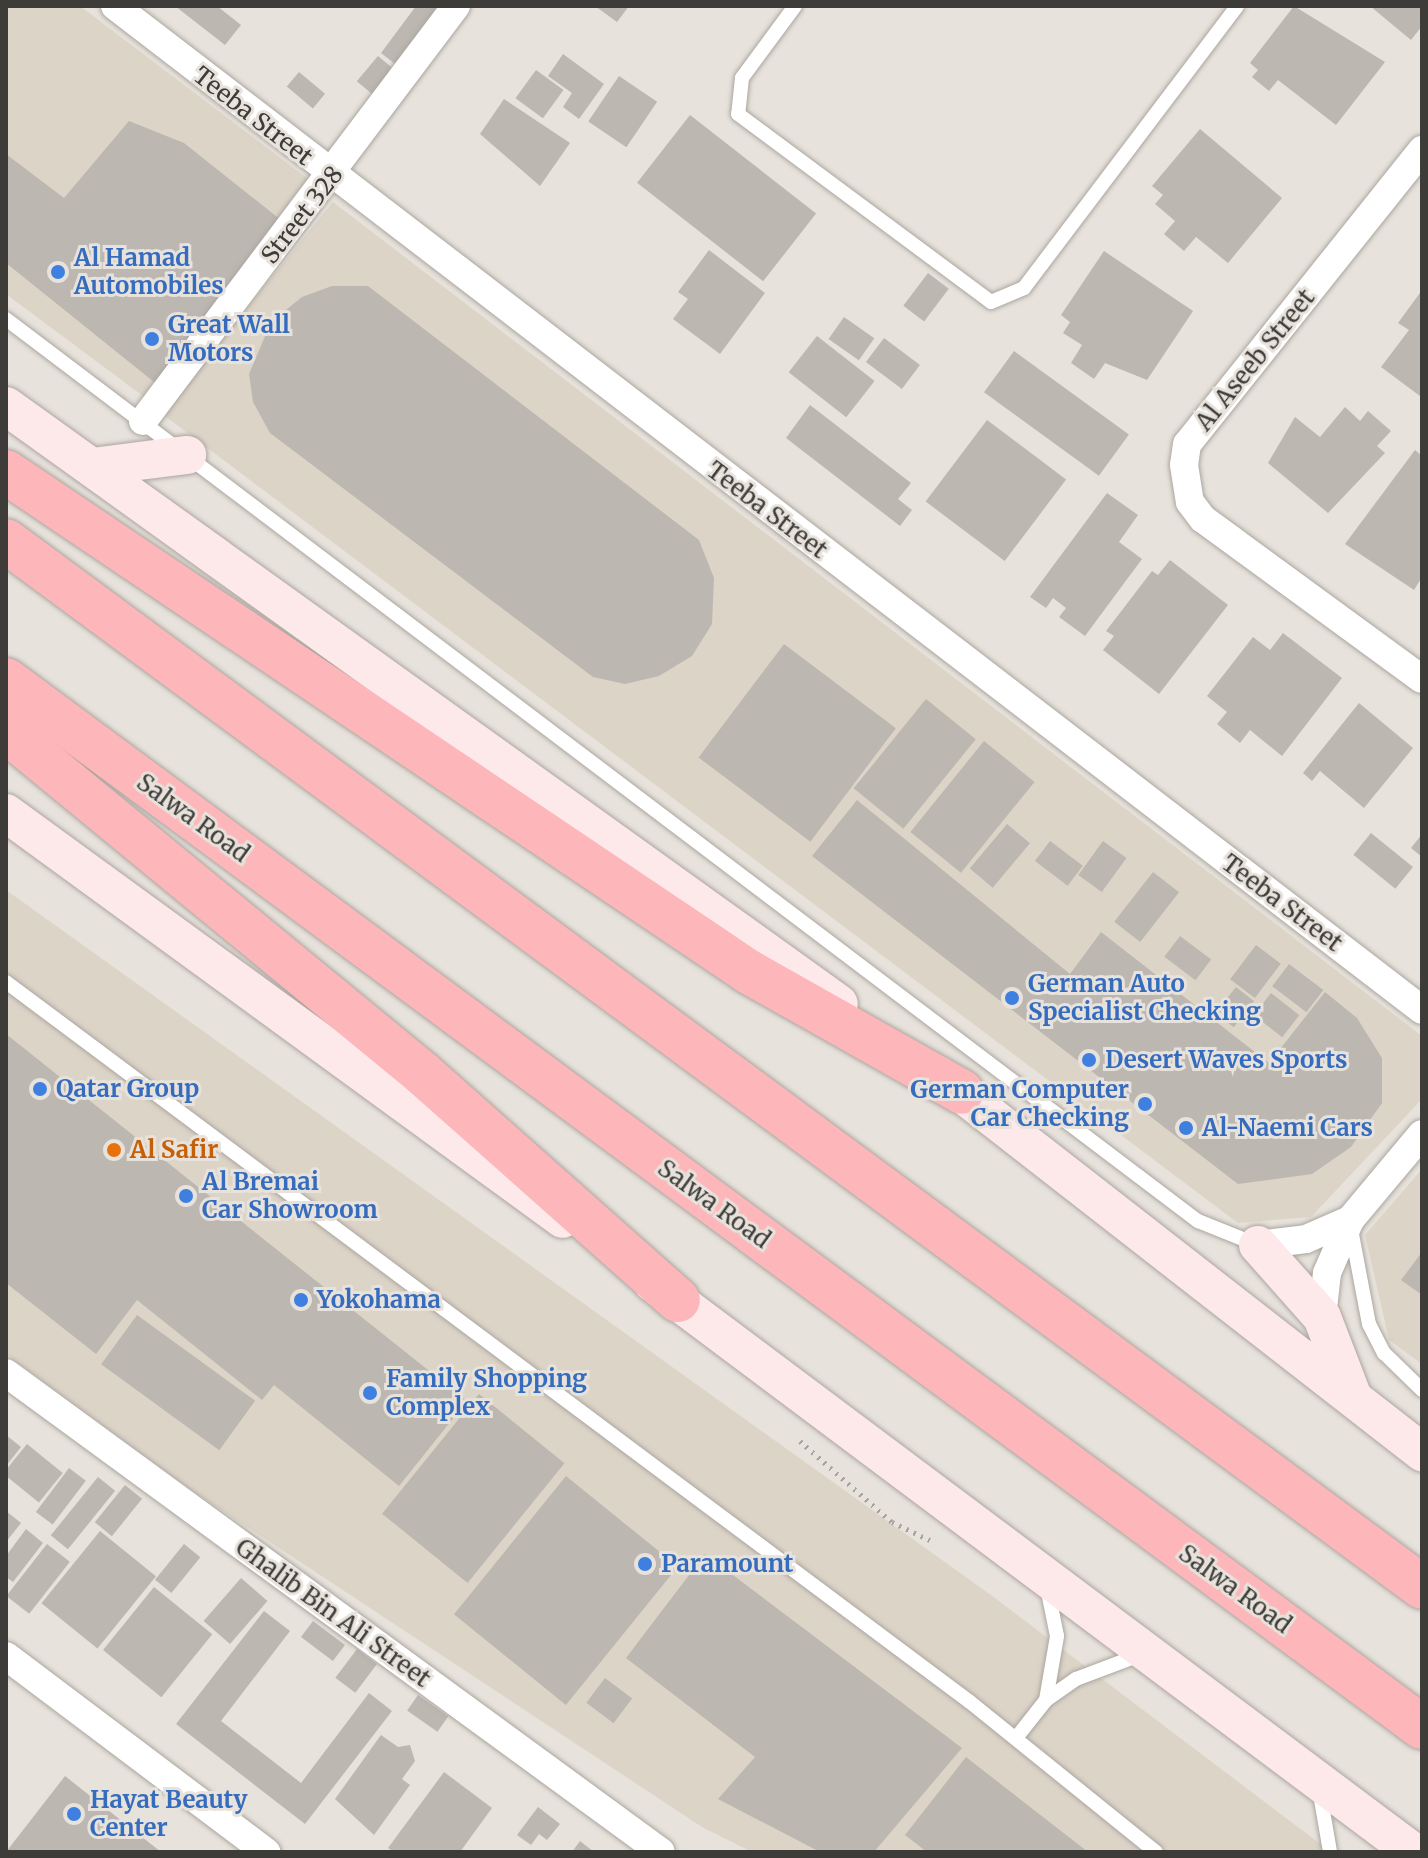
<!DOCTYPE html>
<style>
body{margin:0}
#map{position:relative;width:1428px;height:1858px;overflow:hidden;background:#e7e2db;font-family:Merriweather,serif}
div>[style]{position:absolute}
.built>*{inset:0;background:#ddd4c8}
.building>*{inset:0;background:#bcb7b1;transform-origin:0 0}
.path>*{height:5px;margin-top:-2.5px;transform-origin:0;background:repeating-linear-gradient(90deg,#a7a39e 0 2px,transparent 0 8px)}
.roads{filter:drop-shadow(0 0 2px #aba6a0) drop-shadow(0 0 2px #aba6a0)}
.lane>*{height:14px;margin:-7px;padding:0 7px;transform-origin:7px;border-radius:7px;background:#fff}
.street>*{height:28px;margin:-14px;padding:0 14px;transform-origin:14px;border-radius:14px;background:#fff}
.secondary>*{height:38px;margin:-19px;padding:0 19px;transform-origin:19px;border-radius:19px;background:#fee9ea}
.highway>*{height:44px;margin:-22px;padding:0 22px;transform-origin:22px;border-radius:22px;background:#fdb6b9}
.dots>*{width:22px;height:22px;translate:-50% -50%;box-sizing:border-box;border:4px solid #e7e2db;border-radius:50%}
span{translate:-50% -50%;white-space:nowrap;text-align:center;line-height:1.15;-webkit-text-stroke:6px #e7e2db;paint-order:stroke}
.street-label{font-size:24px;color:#3e3c39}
.shop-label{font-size:24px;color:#366cbe;font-weight:700}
.left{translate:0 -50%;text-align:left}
.right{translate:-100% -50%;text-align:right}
.food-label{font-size:24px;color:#c56008;font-weight:700}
.frame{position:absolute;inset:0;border:8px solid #3e3c39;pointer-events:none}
</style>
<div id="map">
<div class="built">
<i style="clip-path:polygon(6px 6px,80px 6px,308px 179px,143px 396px,6px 294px)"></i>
<i style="clip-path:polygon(333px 202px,1422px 1036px,1422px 1099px,1311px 1217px,1238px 1223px,161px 413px)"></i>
<i style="clip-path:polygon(6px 890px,995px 1598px,1331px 1852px,752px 1852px,702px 1827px,188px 1488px,6px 1354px)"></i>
<i style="clip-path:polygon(1422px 1169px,1422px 1364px,1389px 1340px,1365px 1235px)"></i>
</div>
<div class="building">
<i style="clip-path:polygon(175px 6px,217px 6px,241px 25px,225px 45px)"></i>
<i style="clip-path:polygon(416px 6px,444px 6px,399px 67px,381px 53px)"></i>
<i style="clip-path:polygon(595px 6px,629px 6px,617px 22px)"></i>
<i style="clip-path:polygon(1294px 6px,1385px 62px,1336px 125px,1278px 80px,1269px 91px,1252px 77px,1258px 70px,1250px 63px)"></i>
<i style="clip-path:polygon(1370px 6px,1422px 6px,1422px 26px,1411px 40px)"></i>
<i style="clip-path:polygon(563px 54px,604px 84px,579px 119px,563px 107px,572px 93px,548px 76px)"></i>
<i style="left:378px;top:56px;width:25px;height:33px;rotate:40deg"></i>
<i style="left:536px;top:70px;width:34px;height:35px;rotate:36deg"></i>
<i style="left:299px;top:72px;width:34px;height:19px;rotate:40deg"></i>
<i style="left:619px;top:76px;width:46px;height:55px;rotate:34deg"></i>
<i style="clip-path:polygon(504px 99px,570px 143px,540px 186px,480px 134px)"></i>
<i style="left:690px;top:115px;width:160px;height:86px;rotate:38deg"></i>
<i style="clip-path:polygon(129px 121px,184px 143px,286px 224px,159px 386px,6px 263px,6px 154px,64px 198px)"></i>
<i style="clip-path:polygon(1200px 129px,1282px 198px,1228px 263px,1196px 237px,1184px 251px,1164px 234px,1175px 221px,1155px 204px,1163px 195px,1152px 186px)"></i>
<i style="clip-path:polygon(709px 250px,765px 293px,720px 354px,673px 319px,688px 299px,678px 292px)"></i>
<i style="clip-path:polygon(1104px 251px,1193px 311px,1147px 380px,1105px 363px,1094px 379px,1071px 363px,1082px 345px,1063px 333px,1070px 322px,1061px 315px)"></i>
<i style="left:928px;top:273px;width:26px;height:41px;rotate:37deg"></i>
<i style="clip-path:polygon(332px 286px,368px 286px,699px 540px,714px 578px,712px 624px,692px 656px,659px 676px,625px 684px,593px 677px,270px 433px,253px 402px,249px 374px,271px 322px,302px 297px)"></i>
<i style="clip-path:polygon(1422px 290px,1422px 393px,1420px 396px,1381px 367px,1409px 330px,1398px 323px)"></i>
<i style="left:844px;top:317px;width:37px;height:27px;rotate:35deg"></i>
<i style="left:817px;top:336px;width:73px;height:46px;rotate:38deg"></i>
<i style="left:884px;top:338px;width:45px;height:30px;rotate:37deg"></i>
<i style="left:1014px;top:351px;width:142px;height:51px;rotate:36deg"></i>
<i style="clip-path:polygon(810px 405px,911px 483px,898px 499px,912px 510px,900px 526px,786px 438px)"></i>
<i style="clip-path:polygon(1345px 407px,1360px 421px,1368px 411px,1391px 431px,1377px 446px,1385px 453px,1328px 513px,1268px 463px,1295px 417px,1320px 437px)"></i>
<i style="left:987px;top:420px;width:99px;height:102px;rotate:37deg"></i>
<i style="clip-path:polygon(1415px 450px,1422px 456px,1422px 577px,1414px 590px,1345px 544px)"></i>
<i style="clip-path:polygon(1107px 493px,1138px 515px,1119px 542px,1142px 559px,1085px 636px,1059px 617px,1066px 608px,1053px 598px,1046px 608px,1030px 597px)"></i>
<i style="clip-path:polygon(1170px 560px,1228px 605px,1159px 694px,1103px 650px,1114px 636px,1106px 631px,1152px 571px,1158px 575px)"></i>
<i style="clip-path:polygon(1283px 633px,1342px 678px,1282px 756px,1250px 730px,1240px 743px,1217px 724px,1227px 712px,1207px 696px,1253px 637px,1270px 650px)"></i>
<i style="left:784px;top:644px;width:140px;height:142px;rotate:37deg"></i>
<i style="left:926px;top:699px;width:64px;height:115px;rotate:39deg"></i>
<i style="clip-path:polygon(1359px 703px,1413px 748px,1364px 808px,1320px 771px,1312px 781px,1303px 773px)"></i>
<i style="left:984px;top:741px;width:65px;height:117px;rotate:39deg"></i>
<i style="clip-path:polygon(857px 800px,1070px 974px,1101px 932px,1269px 1063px,1325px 992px,1357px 1018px,1382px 1058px,1382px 1103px,1351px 1147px,1312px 1174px,1238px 1184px,812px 856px)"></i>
<i style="left:1007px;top:824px;width:30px;height:58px;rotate:40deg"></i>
<i style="left:1371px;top:833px;width:54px;height:28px;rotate:39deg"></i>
<i style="clip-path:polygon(1422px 834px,1422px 857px,1411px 848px)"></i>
<i style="left:1050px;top:841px;width:41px;height:25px;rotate:37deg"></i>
<i style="left:1103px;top:841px;width:29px;height:42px;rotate:36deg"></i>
<i style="left:1153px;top:872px;width:33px;height:63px;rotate:38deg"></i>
<i style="left:1180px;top:936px;width:39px;height:26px;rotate:37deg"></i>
<i style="left:1256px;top:945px;width:31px;height:43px;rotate:37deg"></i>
<i style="left:1289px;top:964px;width:43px;height:28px;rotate:37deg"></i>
<i style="left:1236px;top:987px;width:23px;height:33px;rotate:38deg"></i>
<i style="left:1271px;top:993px;width:36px;height:28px;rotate:38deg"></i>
<i style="clip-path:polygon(6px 1034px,467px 1401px,399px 1486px,274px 1385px,262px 1400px,137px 1300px,96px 1354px,6px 1283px)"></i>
<i style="clip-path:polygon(1422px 1252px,1422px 1295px,1401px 1280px)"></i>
<i style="left:137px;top:1315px;width:146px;height:61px;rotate:36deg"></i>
<i style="left:479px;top:1394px;width:110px;height:154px;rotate:39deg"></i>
<i style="clip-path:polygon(6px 1435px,21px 1447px,6px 1466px)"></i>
<i style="left:27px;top:1444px;width:46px;height:38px;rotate:39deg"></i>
<i style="left:69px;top:1468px;width:21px;height:55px;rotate:37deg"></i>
<i style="left:566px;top:1476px;width:144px;height:178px;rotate:39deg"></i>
<i style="left:98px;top:1477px;width:22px;height:75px;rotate:39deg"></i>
<i style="left:125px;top:1485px;width:22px;height:48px;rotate:39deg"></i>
<i style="clip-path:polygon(6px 1511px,21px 1523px,6px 1542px)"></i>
<i style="clip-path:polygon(26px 1529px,43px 1543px,13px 1582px,6px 1577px,6px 1556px)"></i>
<i style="left:100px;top:1531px;width:72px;height:93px;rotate:39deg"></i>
<i style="left:47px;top:1544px;width:29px;height:66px;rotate:38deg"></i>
<i style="left:184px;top:1544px;width:21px;height:46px;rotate:39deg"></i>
<i style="clip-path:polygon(705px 1554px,962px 1748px,874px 1852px,820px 1852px,718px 1799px,755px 1757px,626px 1658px)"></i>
<i style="left:241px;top:1578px;width:35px;height:57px;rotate:41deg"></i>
<i style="left:154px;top:1587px;width:75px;height:81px;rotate:39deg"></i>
<i style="clip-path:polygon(264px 1611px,290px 1631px,221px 1721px,301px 1783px,369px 1693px,392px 1711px,305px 1824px,176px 1724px)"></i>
<i style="left:313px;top:1621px;width:40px;height:20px;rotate:37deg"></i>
<i style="left:357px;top:1649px;width:25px;height:36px;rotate:37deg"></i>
<i style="left:605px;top:1678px;width:34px;height:31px;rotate:37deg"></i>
<i style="left:418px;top:1695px;width:37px;height:19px;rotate:35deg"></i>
<i style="clip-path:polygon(381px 1735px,398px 1747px,410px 1745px,415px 1761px,402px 1779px,410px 1785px,374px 1835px,335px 1799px)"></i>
<i style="clip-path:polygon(966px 1757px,1088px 1852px,927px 1852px,905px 1835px)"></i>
<i style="clip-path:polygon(444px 1772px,492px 1808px,460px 1852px,394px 1852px,388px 1848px)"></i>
<i style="clip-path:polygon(65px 1776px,161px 1852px,6px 1852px)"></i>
<i style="clip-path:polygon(538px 1807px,560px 1824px,547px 1840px,539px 1834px,531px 1845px,517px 1835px)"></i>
<i style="clip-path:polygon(580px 1841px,594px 1852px,572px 1852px)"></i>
</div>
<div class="path">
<i style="left:800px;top:1441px;width:123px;rotate:41.4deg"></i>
<i style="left:892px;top:1522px;width:47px;rotate:25.5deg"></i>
</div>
<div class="roads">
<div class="lane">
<i style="left:795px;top:6px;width:89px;rotate:126.4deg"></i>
<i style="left:742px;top:78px;width:36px;rotate:96deg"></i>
<i style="left:738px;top:114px;width:315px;rotate:36.6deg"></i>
<i style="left:991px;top:302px;width:36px;rotate:-23deg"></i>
<i style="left:1024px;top:288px;width:353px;rotate:-52.9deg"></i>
<i style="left:6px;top:319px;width:1495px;rotate:37.12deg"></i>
<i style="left:1198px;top:1221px;width:65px;rotate:21.8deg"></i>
<i style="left:6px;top:982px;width:1203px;rotate:36.76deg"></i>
<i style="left:970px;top:1702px;width:239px;rotate:38.9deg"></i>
<i style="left:1351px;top:1229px;width:97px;rotate:79.3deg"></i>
<i style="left:1369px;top:1324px;width:33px;rotate:63deg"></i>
<i style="left:1384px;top:1353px;width:53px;rotate:44.2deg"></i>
<i style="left:1046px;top:1700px;width:65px;rotate:-80.2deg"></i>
<i style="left:1057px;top:1636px;width:50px;rotate:-101.5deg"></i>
<i style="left:1016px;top:1738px;width:48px;rotate:-51.7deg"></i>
<i style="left:1046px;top:1700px;width:37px;rotate:-35deg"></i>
<i style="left:1076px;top:1679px;width:71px;rotate:-20.7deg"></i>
<i style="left:1319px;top:1788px;width:65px;rotate:80.2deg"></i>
</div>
<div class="street">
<i style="left:115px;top:6px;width:1648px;rotate:37.53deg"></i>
<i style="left:1422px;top:150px;width:376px;rotate:128.6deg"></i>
<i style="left:1187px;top:444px;width:21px;rotate:98deg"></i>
<i style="left:1184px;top:465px;width:37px;rotate:81deg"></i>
<i style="left:1190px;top:502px;width:21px;rotate:53deg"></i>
<i style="left:1203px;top:519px;width:271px;rotate:36.2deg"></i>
<i style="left:143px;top:421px;width:520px;rotate:-52.98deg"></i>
<i style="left:1258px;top:1245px;width:48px;rotate:-7.1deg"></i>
<i style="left:1306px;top:1239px;width:48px;rotate:-23.4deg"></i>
<i style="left:1322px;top:1317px;width:44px;rotate:-83.5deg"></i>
<i style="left:1327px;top:1273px;width:58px;rotate:-66.5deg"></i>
<i style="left:1350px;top:1220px;width:112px;rotate:-50.1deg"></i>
<i style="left:6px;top:1373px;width:811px;rotate:36.18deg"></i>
<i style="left:6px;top:1656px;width:326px;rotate:37deg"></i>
</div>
<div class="secondary">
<i style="left:6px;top:406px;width:1025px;rotate:35.67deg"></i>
<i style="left:92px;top:467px;width:96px;rotate:-7.2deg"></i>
<i style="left:6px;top:813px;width:689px;rotate:36.09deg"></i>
<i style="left:938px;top:1075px;width:614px;rotate:37.92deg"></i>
<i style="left:1258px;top:1245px;width:96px;rotate:48.4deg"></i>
<i style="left:1322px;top:1317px;width:84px;rotate:69deg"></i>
<i style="left:652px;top:1282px;width:951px;rotate:36.83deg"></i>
</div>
<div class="highway">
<i style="left:6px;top:472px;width:896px;rotate:33.94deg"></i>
<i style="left:749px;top:972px;width:244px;rotate:29.4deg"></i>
<i style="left:6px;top:541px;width:1760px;rotate:36.45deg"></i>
<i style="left:6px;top:680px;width:1761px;rotate:36.48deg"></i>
<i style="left:6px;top:731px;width:539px;rotate:39.42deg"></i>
<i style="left:422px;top:1073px;width:342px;rotate:41.6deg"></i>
</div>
</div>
<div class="dots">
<i style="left:58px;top:272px;background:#3f7fe0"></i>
<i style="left:152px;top:339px;background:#3f7fe0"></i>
<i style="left:1012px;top:998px;background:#3f7fe0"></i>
<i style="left:1089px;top:1060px;background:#3f7fe0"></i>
<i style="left:40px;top:1089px;background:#3f7fe0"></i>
<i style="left:1145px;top:1104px;background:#3f7fe0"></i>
<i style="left:1186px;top:1128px;background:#3f7fe0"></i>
<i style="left:114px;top:1150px;background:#e8710a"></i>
<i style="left:186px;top:1196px;background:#3f7fe0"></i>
<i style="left:301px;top:1300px;background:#3f7fe0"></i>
<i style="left:370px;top:1393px;background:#3f7fe0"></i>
<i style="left:645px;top:1564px;background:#3f7fe0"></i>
<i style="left:74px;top:1814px;background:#3f7fe0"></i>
</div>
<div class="street-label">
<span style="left:253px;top:116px;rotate:38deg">Teeba Street</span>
<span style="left:302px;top:215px;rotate:-52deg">Street 328</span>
<span style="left:1255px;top:360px;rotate:-51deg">Al Aseeb Street</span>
<span style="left:767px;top:510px;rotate:37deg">Teeba Street</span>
<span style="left:193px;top:818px;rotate:36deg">Salwa Road</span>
<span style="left:1282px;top:903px;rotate:37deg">Teeba Street</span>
<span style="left:714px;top:1204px;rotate:36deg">Salwa Road</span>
<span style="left:1235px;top:1589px;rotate:36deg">Salwa Road</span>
<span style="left:333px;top:1613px;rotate:36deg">Ghalib Bin Ali Street</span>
</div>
<div class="shop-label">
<span class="left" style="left:74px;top:272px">Al Hamad<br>Automobiles</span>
<span class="left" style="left:168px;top:339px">Great Wall<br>Motors</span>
<span class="left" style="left:1028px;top:998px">German Auto<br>Specialist Checking</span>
<span class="left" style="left:1105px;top:1060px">Desert Waves Sports</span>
<span class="left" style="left:56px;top:1089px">Qatar Group</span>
<span class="right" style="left:1129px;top:1104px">German Computer<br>Car Checking</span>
<span class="left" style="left:1202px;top:1128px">Al-Naemi Cars</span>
<span class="left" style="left:202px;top:1196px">Al Bremai<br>Car Showroom</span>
<span class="left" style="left:317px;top:1300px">Yokohama</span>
<span class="left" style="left:386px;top:1393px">Family Shopping<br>Complex</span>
<span class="left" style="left:661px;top:1564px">Paramount</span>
<span class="left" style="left:90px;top:1814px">Hayat Beauty<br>Center</span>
</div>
<div class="food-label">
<span class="left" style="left:130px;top:1150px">Al Safir</span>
</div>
<div class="frame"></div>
</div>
